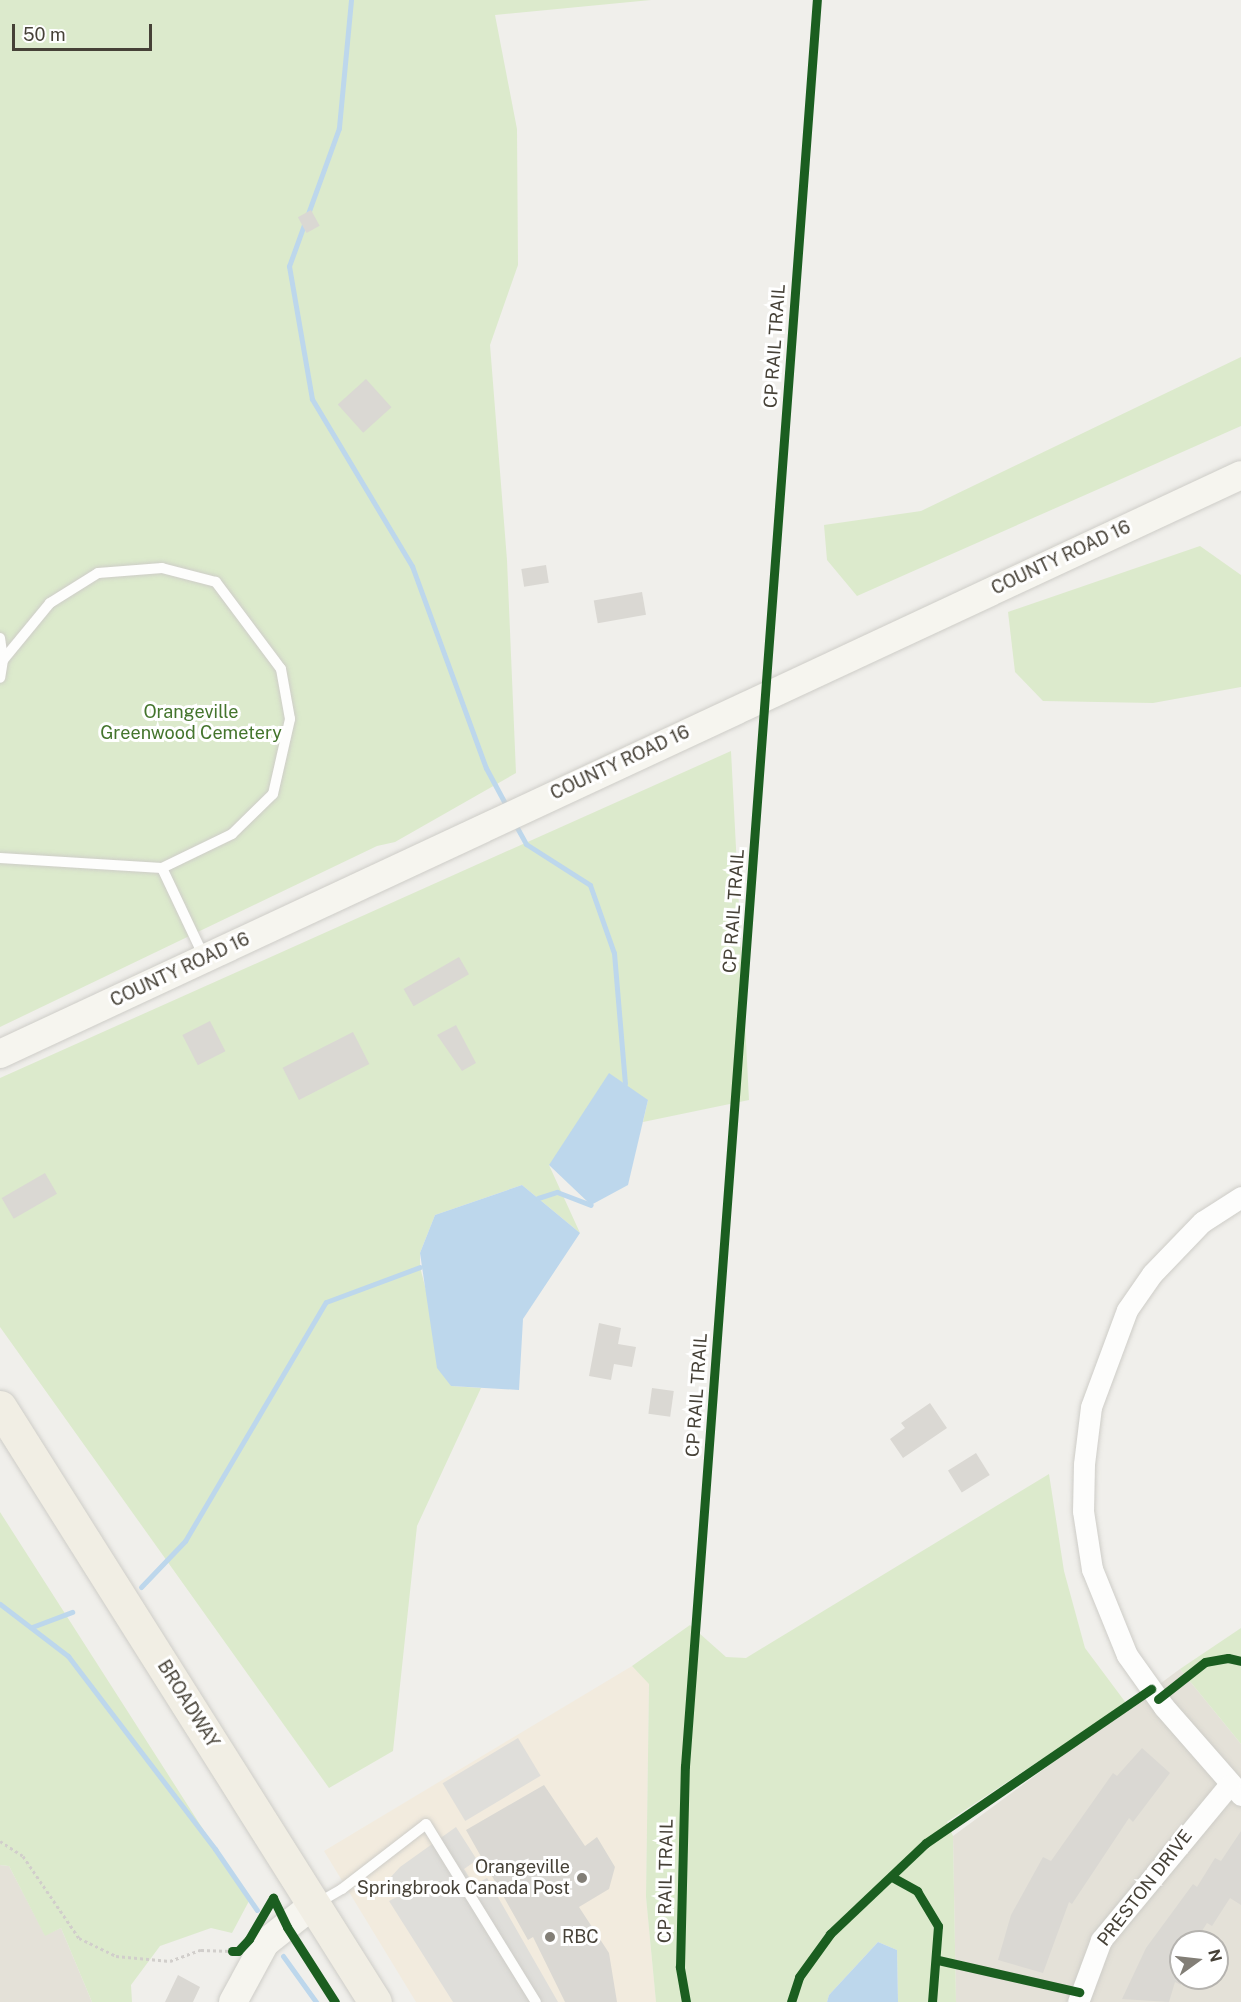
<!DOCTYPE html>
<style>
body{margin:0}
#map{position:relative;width:1241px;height:2002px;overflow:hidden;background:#f0efeb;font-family:"Public Sans",sans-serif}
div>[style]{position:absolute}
.residential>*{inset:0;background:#e4e1d8}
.commercial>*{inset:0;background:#f2ebde}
.green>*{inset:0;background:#dceacc}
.parking>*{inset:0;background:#dfdeda;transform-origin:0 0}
.water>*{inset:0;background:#bdd7ec}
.stream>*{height:5px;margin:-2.5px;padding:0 2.5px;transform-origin:2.5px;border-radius:2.5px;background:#bdd7ec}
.building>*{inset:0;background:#dad8d3;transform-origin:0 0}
.path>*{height:3px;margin-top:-1.5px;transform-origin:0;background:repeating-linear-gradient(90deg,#d1cecb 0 3px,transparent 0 6px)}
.roads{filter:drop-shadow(0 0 2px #cecdc8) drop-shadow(0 0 2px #cecdc8)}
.lane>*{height:10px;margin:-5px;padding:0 5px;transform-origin:5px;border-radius:5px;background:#fdfdfc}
.street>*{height:21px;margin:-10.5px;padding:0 10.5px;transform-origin:10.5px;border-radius:10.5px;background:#fdfdfc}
.secondary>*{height:28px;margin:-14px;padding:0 14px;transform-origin:14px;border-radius:14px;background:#f6f5ef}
.primary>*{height:33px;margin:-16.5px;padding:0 16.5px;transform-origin:16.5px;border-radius:16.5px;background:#f1eee4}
.cycleway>*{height:9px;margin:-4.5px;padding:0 4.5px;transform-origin:4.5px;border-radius:4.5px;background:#1b5e20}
.dots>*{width:16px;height:16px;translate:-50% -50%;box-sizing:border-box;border:3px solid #fff;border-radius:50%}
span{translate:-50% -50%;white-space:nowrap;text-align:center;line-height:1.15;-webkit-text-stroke:6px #fff;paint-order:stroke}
.street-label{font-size:18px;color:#464137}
.park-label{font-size:18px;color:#44752d}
.poi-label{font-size:18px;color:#464137}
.right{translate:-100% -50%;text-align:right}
.left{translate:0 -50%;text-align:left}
.north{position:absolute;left:1169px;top:1930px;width:60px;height:60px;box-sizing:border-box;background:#fff;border:2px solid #b5b3af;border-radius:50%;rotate:75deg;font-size:16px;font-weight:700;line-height:24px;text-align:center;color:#464137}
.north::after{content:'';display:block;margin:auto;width:21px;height:27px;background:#827e76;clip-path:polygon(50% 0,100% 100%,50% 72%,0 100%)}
.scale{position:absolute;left:12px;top:24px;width:140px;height:27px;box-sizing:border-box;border:3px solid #464137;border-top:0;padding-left:8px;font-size:18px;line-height:21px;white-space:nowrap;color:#464137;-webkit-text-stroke:4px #fff;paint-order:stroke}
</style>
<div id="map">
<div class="residential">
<i style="clip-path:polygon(evenodd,1180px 1669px,1241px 1744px,1241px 2002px,956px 2002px,953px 1836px,1180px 1669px,1181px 1942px,1217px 1942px,1217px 1978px,1181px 1978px,1181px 1942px)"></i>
<i style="clip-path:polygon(0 1865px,9px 1866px,45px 1935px,61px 1928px,92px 2002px,0 2002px)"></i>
</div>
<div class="commercial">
<i style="clip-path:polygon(632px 1666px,649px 1683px,646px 1897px,656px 2002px,416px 2002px,324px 1851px)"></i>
</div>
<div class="green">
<i style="clip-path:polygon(0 0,651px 0,495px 15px,517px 129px,518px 265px,490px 345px,507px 560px,516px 773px,395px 842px,377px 846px,0 1027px)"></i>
<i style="clip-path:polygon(1241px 357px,1241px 426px,857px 596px,827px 560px,824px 525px,921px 511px)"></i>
<i style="clip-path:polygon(1200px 546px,1241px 575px,1241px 687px,1153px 703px,1043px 701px,1015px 672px,1008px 612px)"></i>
<i style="clip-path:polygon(731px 751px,749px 1100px,643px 1122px,648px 1100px,549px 1165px,580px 1233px,522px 1185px,435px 1215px,420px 1253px,420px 1267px,451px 1386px,481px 1388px,417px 1526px,393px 1751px,329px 1788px,0 1327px,0 1078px)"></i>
<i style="clip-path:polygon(1049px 1474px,1064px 1571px,1085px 1648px,1126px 1703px,947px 1822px,953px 1836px,956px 2002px,898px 2002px,897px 1950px,878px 1942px,829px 1995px,827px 2002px,656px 2002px,646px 1897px,649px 1684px,632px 1666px,690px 1625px,726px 1657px,746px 1658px)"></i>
<i style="clip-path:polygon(0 1512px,249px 1901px,232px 1933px,211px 1928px,160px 1946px,131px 1985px,132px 2002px,92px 2002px,61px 1928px,45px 1936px,9px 1866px,0 1865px)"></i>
<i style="clip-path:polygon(1241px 1628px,1241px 1744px,1180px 1669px)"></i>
</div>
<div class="parking">
<i style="left:518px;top:1738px;width:44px;height:88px;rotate:59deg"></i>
<i style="clip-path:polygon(456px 1827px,477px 1860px,464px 1869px,474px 1885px,487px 1878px,558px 2002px,453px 2002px,389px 1901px,401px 1895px,389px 1879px,400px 1867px)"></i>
</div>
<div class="water">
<i style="clip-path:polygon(609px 1073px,648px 1100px,628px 1185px,591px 1205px,549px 1165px)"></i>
<i style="clip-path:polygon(522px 1185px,580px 1233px,523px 1319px,519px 1390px,451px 1386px,437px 1368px,420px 1253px,435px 1215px)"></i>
<i style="clip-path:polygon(878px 1942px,897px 1950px,898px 2002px,827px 2002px,829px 1995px)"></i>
</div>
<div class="stream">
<i style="left:351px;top:0;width:129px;rotate:95.4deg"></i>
<i style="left:339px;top:128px;width:147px;rotate:109.9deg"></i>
<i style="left:289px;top:266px;width:135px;rotate:80.2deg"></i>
<i style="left:312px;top:399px;width:195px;rotate:59.1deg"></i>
<i style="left:412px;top:566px;width:215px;rotate:69.9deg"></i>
<i style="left:486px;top:768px;width:44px;rotate:61.7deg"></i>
<i style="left:515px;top:824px;width:23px;rotate:61deg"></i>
<i style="left:526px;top:844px;width:76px;rotate:32.6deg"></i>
<i style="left:590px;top:885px;width:72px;rotate:70.6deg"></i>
<i style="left:614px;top:953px;width:131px;rotate:85.2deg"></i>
<i style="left:538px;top:1198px;width:20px;rotate:-18deg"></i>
<i style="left:557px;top:1192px;width:36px;rotate:21deg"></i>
<i style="left:141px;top:1587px;width:64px;rotate:-46.3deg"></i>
<i style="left:185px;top:1541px;width:277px;rotate:-59.5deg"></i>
<i style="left:326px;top:1302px;width:100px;rotate:-20.4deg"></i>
<i style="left:0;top:1604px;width:86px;rotate:37.4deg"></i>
<i style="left:68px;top:1656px;width:243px;rotate:52.7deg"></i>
<i style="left:215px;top:1849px;width:74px;rotate:55.5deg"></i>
<i style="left:32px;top:1627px;width:43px;rotate:-20.6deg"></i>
<i style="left:283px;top:1956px;width:57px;rotate:54.3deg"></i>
</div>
<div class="building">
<i style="left:311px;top:210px;width:18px;height:15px;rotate:61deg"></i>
<i style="left:366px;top:379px;width:38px;height:38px;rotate:48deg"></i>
<i style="left:546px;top:565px;width:18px;height:25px;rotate:81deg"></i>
<i style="left:642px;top:592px;width:23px;height:49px;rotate:80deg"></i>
<i style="left:459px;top:957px;width:20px;height:64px;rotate:60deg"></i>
<i style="left:210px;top:1021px;width:34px;height:31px;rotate:63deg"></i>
<i style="clip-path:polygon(456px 1025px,476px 1063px,462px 1071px,437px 1035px)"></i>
<i style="left:353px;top:1032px;width:36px;height:79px;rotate:63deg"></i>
<i style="left:45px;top:1173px;width:24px;height:50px;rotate:60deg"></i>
<i style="clip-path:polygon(599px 1323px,621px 1328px,618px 1344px,636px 1347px,632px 1367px,614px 1364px,611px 1380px,589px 1376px)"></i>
<i style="left:652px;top:1388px;width:22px;height:26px;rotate:8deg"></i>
<i style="clip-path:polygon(930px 1403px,947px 1428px,903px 1458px,890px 1439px,905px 1428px,901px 1423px)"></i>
<i style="left:976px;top:1453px;width:26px;height:33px;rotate:58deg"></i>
<i style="clip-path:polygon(1142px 1748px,1170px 1773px,1133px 1822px,1129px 1818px,1072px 1904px,1069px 1902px,1043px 1973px,998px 1960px,1011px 1915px,1043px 1857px,1051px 1861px,1113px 1773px,1117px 1776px)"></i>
<i style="clip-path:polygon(544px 1785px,585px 1846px,597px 1837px,615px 1867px,609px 1889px,579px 1907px,609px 1953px,617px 2002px,565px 2002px,533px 1937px,528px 1940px,466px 1830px)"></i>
<i style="clip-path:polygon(1241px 1831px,1241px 1905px,1230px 1898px,1212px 1926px,1207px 1923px,1195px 1942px,1181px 1942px,1181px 1985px,1175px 1982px,1169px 2002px,1122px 1999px,1146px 1948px,1193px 1884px,1197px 1887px,1215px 1858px,1221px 1861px)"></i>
<i style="clip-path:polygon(178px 1975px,200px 1987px,193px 2002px,165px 2002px)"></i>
</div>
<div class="path">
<i style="left:0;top:1841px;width:27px;rotate:33deg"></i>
<i style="left:23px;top:1856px;width:99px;rotate:55.7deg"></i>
<i style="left:79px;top:1938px;width:41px;rotate:25.9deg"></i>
<i style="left:116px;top:1956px;width:54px;rotate:5.3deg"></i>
<i style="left:170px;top:1961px;width:33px;rotate:-20deg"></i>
<i style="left:201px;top:1950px;width:31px;rotate:2deg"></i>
</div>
<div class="roads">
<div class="lane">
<i style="left:0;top:638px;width:22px;rotate:82deg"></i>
<i style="left:3px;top:660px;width:18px;rotate:99deg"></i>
<i style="left:0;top:858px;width:162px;rotate:3.5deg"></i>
<i style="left:162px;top:868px;width:78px;rotate:-25.9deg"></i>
<i style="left:232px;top:834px;width:57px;rotate:-44.3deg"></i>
<i style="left:273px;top:794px;width:77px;rotate:-77.2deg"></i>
<i style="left:290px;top:719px;width:51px;rotate:-100.2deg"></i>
<i style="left:281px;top:669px;width:109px;rotate:-126.8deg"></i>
<i style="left:216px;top:582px;width:56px;rotate:-165.5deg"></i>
<i style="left:162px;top:568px;width:64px;rotate:175.5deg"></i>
<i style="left:98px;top:573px;width:57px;rotate:148deg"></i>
<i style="left:50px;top:603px;width:74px;rotate:129.5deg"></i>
<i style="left:162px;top:868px;width:98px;rotate:64.7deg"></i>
<i style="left:316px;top:1904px;width:30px;rotate:-30deg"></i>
<i style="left:342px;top:1889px;width:106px;rotate:-37.7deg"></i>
<i style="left:426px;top:1824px;width:209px;rotate:58.3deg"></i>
</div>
<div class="street">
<i style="left:1241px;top:1197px;width:46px;rotate:147.3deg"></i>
<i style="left:1202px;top:1222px;width:72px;rotate:133.9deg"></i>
<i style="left:1152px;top:1274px;width:44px;rotate:124.8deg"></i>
<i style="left:1127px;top:1310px;width:103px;rotate:110.4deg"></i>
<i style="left:1091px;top:1407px;width:57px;rotate:97deg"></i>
<i style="left:1084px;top:1464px;width:47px;rotate:91.2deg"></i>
<i style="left:1083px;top:1511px;width:59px;rotate:81.2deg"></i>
<i style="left:1092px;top:1569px;width:93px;rotate:67.9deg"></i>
<i style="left:1127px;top:1655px;width:64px;rotate:54.6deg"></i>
<i style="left:1164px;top:1707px;width:117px;rotate:48.8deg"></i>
<i style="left:1078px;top:2002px;width:66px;rotate:-69.6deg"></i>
<i style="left:1101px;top:1940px;width:201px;rotate:-50.4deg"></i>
</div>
<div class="secondary">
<i style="left:0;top:1054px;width:1369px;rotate:-25.01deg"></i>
<i style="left:233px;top:2002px;width:67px;rotate:-61.5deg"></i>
<i style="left:265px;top:1943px;width:61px;rotate:-38.4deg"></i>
</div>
<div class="primary">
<i style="left:0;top:1407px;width:703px;rotate:57.78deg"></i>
</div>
</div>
<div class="cycleway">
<i style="left:1158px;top:1699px;width:60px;rotate:-38.2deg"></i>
<i style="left:1205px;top:1662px;width:23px;rotate:-10deg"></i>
<i style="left:1228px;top:1658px;width:13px;rotate:13deg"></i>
<i style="left:892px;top:1877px;width:29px;rotate:29deg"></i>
<i style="left:917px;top:1891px;width:41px;rotate:59deg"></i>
<i style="left:938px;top:1926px;width:76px;rotate:94.5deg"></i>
<i style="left:232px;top:1951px;width:6px"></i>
<i style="left:238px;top:1951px;width:16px;rotate:-47deg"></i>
<i style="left:249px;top:1939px;width:48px;rotate:-59.7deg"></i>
<i style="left:273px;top:1898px;width:32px;rotate:64deg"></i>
<i style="left:287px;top:1927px;width:89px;rotate:57.4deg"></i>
<i style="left:938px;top:1960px;width:145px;rotate:12.8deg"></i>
<i style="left:686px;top:2002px;width:36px;rotate:-100deg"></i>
<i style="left:680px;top:1967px;width:201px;rotate:-88.6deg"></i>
<i style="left:685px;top:1766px;width:1771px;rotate:-85.73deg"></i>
<i style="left:791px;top:2002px;width:26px;rotate:-72deg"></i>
<i style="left:799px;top:1977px;width:53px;rotate:-54.2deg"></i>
<i style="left:830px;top:1934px;width:132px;rotate:-43.5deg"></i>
<i style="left:926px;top:1843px;width:273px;rotate:-34.4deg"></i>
</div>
<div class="dots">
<i style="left:582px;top:1878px;background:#827e76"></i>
<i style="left:550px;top:1937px;background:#827e76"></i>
</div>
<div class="street-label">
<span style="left:775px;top:346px;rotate:-86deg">CP RAIL TRAIL</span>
<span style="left:1061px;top:558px;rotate:-25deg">COUNTY ROAD 16</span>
<span style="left:620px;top:763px;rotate:-25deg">COUNTY ROAD 16</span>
<span style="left:734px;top:911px;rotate:-86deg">CP RAIL TRAIL</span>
<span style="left:180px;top:970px;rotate:-25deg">COUNTY ROAD 16</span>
<span style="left:697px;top:1395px;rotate:-86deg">CP RAIL TRAIL</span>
<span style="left:188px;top:1704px;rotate:58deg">BROADWAY</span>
<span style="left:666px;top:1881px;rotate:-89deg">CP RAIL TRAIL</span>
<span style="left:1145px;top:1888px;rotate:-52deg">PRESTON DRIVE</span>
</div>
<div class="park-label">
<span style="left:191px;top:723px">Orangeville<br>Greenwood Cemetery</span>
</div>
<div class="poi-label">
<span class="right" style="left:570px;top:1878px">Orangeville<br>Springbrook Canada Post</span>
<span class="left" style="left:562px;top:1937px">RBC</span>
</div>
<div class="north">N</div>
<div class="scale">50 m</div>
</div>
